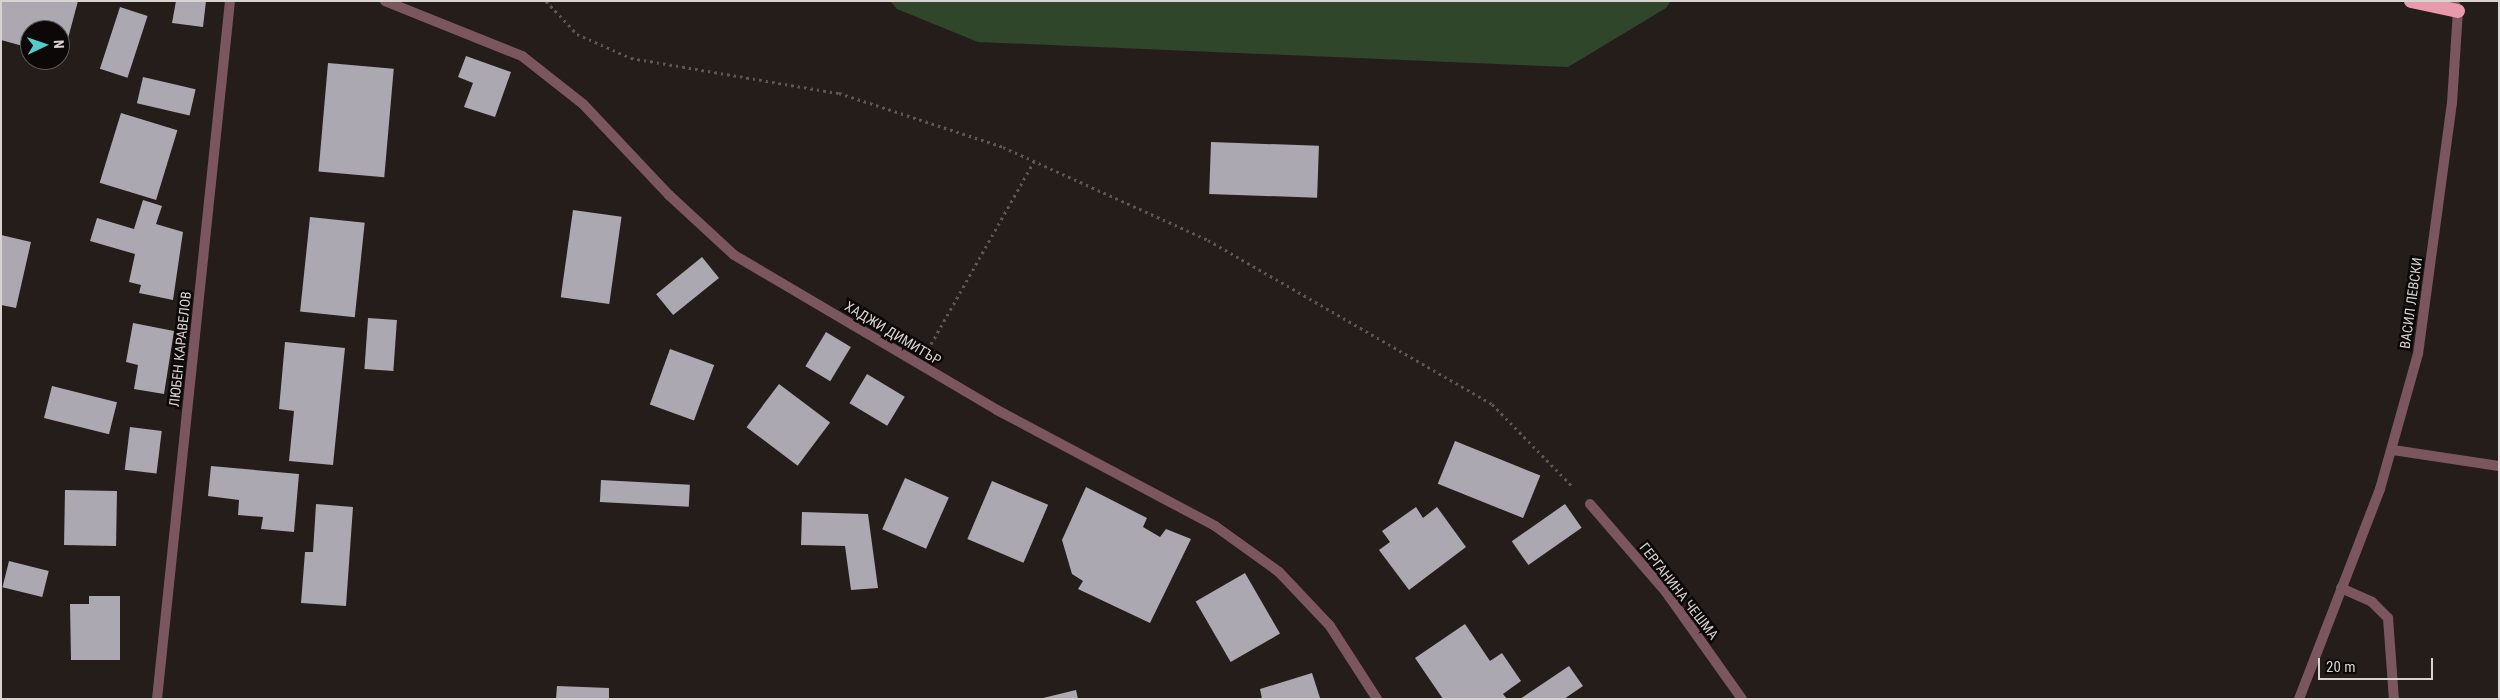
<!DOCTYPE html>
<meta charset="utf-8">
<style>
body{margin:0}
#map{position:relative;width:2500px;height:700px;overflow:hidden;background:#251d19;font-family:"Roboto Condensed",sans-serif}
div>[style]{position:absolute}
.green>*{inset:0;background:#30462b}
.building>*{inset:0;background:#aba8b1;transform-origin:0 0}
.path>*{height:3px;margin-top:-1.5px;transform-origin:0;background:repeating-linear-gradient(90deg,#5d5652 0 2.5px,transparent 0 6.5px)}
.service>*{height:10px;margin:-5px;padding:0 5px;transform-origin:5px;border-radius:5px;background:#7c565e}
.minor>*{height:10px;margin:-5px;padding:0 5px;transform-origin:5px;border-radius:5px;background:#7c565e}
.tertiary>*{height:10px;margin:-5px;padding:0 5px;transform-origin:5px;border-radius:5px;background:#7c565e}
.trunk>*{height:14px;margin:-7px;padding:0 7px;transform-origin:7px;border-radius:7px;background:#e89aac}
span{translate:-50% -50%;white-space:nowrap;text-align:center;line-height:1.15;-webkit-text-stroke:5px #0b0807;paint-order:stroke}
.street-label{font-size:14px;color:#d8d3d0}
.frame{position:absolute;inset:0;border:2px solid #d8d3d0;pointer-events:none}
.north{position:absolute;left:20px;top:20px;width:50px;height:50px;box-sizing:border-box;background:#0b0807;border:1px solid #5d5957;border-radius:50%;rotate:87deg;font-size:14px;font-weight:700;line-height:20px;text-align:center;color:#d8d3d0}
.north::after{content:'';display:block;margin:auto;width:18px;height:22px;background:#53cdca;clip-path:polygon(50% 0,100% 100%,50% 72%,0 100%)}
.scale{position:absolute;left:2318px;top:658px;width:115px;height:22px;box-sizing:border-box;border:2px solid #d8d3d0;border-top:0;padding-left:6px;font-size:15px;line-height:18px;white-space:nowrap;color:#d8d3d0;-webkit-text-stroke:4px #0b0807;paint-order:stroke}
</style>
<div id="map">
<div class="green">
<i style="clip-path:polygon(890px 1px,1671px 1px,1666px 8px,1568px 67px,978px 42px,897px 9px)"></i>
</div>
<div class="building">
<i style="clip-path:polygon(1px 1px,78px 1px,63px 57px,60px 30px,30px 30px,30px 48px,1px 40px)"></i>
<i style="clip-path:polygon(176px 1px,206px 1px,203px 27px,172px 23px)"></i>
<i style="left:120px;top:7px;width:29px;height:65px;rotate:18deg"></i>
<i style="clip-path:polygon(466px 56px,511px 72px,495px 117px,464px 107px,473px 83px,458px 77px)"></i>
<i style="left:328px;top:63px;width:66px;height:109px;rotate:5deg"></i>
<i style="left:143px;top:77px;width:54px;height:27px;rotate:13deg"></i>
<i style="left:121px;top:113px;width:59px;height:73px;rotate:17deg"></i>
<i style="left:1211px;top:142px;width:108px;height:52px;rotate:2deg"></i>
<i style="clip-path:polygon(143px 200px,162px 206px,156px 224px,183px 232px,173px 300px,139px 293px,141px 285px,129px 282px,135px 254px,90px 241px,97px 218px,134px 229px)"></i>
<i style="left:573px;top:210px;width:49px;height:88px;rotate:8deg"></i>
<i style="left:310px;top:217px;width:55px;height:95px;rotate:6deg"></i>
<i style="clip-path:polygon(1px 235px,31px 242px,16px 308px,1px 305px)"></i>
<i style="left:702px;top:257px;width:27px;height:59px;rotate:51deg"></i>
<i style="left:368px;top:318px;width:29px;height:51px;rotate:4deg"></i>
<i style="clip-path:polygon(133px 323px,174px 331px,164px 394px,134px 389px,138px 365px,126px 362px)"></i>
<i style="left:826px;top:332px;width:29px;height:40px;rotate:31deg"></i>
<i style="clip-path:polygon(285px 342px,345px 348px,333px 465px,289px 461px,294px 411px,279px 409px)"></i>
<i style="left:670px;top:349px;width:47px;height:59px;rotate:20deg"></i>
<i style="left:867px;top:374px;width:44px;height:34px;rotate:31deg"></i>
<i style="left:779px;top:384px;width:64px;height:54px;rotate:37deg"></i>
<i style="left:52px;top:386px;width:67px;height:33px;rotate:14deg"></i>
<i style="left:130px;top:427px;width:32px;height:43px;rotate:7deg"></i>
<i style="left:1455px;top:441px;width:92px;height:46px;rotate:22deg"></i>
<i style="clip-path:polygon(211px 466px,299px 474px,294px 532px,261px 529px,263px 517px,238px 515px,239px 500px,208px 496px)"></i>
<i style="left:905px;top:478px;width:48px;height:56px;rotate:24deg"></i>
<i style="left:601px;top:480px;width:89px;height:22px;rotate:3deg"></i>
<i style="left:992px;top:481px;width:61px;height:63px;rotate:23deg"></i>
<i style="clip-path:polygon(1086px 487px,1147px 518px,1143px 527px,1160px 537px,1166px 529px,1191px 539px,1150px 623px,1078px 589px,1083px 581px,1072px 574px,1062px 540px)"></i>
<i style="left:65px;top:490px;width:52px;height:55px;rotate:1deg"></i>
<i style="clip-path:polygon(316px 504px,353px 507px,346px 606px,301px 603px,305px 552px,313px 552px)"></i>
<i style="left:1565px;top:504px;width:29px;height:65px;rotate:55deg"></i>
<i style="clip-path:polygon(1416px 507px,1423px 518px,1437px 507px,1466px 547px,1409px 590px,1379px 550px,1390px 542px,1382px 531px)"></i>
<i style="clip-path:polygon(802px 512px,868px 514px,878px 588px,851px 590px,845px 546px,801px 545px)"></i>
<i style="left:9px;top:561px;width:41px;height:27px;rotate:14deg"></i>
<i style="left:1245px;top:573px;width:70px;height:57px;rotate:60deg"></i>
<i style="clip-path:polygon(89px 596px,120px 596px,120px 660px,71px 660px,70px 604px,89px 604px)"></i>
<i style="clip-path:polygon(1465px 624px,1490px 661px,1502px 653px,1521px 681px,1503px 694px,1507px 699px,1443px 699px,1415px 658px)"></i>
<i style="clip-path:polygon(1569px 666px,1583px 686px,1564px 699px,1520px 699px)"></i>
<i style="clip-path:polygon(1312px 673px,1320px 698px,1262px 699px,1260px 689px)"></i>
<i style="clip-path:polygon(557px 686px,609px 688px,609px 699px,556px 699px)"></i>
<i style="clip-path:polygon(1076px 690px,1078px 699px,1043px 699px,1043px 698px)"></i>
</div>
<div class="path">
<i style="left:546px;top:1px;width:45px;rotate:46.8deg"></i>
<i style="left:577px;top:34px;width:59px;rotate:24deg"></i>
<i style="left:631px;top:58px;width:211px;rotate:9.6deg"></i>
<i style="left:839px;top:93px;width:173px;rotate:18.2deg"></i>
<i style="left:1003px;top:147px;width:225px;rotate:24.4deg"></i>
<i style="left:1208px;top:240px;width:328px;rotate:30deg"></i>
<i style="left:1492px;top:404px;width:116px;rotate:45.7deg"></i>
<i style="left:931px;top:344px;width:210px;rotate:-60.6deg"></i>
</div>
<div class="service">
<i style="left:2393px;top:450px;width:107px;rotate:8.6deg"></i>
<i style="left:2341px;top:588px;width:34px;rotate:24deg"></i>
<i style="left:2372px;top:602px;width:23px;rotate:45deg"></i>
<i style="left:2388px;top:618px;width:81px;rotate:85.8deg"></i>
</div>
<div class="minor">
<i style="left:385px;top:1px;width:148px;rotate:21.9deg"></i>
<i style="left:522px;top:56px;width:78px;rotate:38.2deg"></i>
<i style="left:583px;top:104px;width:125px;rotate:46.6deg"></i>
<i style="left:669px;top:195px;width:88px;rotate:42.7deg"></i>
<i style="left:734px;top:255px;width:305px;rotate:30.5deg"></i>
<i style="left:997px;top:410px;width:247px;rotate:28deg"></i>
<i style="left:1215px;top:526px;width:79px;rotate:35.7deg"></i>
<i style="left:1279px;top:572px;width:74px;rotate:46.6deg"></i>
<i style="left:1330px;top:626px;width:87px;rotate:57.2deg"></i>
<i style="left:1590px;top:504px;width:116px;rotate:49.2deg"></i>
<i style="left:1666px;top:592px;width:131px;rotate:54.6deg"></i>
<i style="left:157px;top:699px;width:702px;rotate:-84.03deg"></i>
</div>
<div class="tertiary">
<i style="left:2299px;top:699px;width:225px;rotate:-68.9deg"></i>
<i style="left:2380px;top:489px;width:140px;rotate:-74.3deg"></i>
<i style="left:2418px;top:354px;width:253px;rotate:-82.3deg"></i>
<i style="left:2452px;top:103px;width:92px;rotate:-86.3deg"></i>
<i style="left:2458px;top:11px;width:11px;rotate:-117deg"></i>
</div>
<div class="trunk">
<i style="left:2411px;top:1px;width:48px;rotate:12deg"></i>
</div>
<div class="street-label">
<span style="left:2411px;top:303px;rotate:-82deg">ВАСИЛ ЛЕВСКИ</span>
<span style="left:893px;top:333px;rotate:31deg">ХАДЖИ ДИМИТЪР</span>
<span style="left:180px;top:349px;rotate:-84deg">ЛЮБЕН КАРАВЕЛОВ</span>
<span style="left:1679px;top:591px;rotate:52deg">ГЕРГАНИНА ЧЕШМА</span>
</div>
<div class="frame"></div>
<div class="north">N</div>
<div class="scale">20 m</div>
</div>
